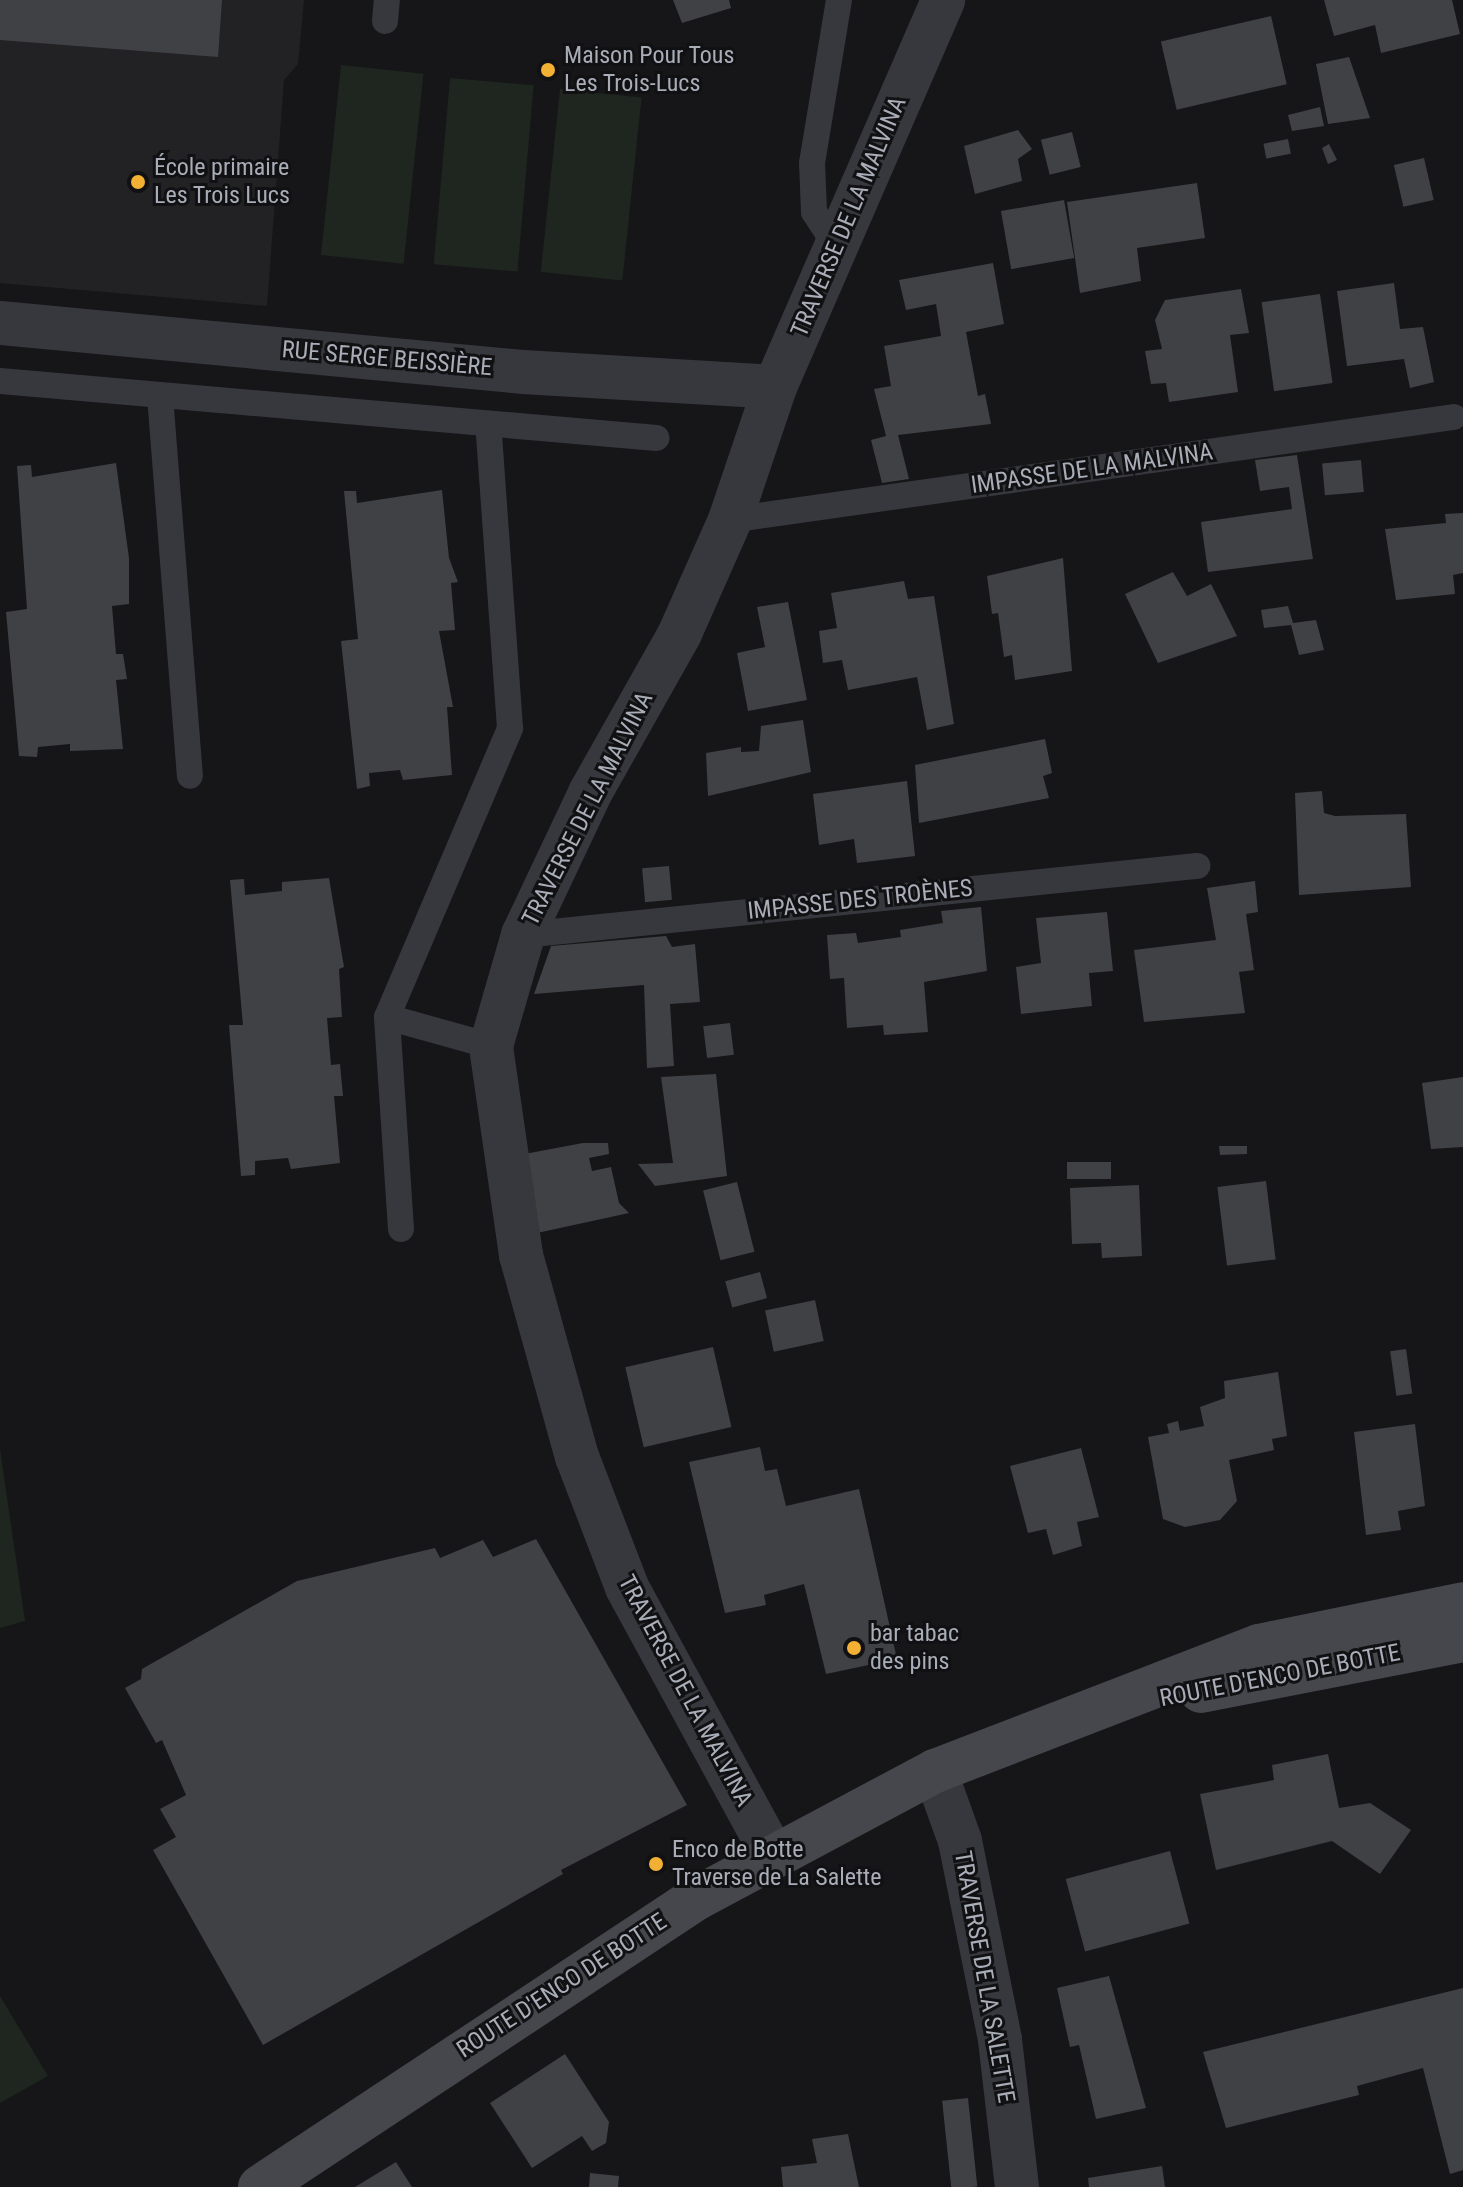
<!DOCTYPE html>
<meta charset="utf-8">
<style>
body{margin:0}
#map{position:relative;width:1463px;height:2187px;overflow:hidden;background:#161618;font-family:"Roboto Condensed",sans-serif}
div>[style]{position:absolute}
.built>*{inset:0;background:#222225}
.green>*{inset:0;background:#1e261f;transform-origin:0 0}
.building>*{inset:0;background:#404145;transform-origin:0 0}
.service>*{height:26px;margin:-13px;padding:0 13px;transform-origin:13px;border-radius:13px;background:#37383d}
.minor>*{height:44px;margin:-22px;padding:0 22px;transform-origin:22px;border-radius:22px;background:#37383d}
.secondary>*{height:44px;margin:-22px;padding:0 22px;transform-origin:22px;border-radius:22px;background:#45474d}
.dots>*{width:22px;height:22px;translate:-50% -50%;box-sizing:border-box;border:4px solid #111113;border-radius:50%}
span{translate:-50% -50%;white-space:nowrap;text-align:center;line-height:1.15;-webkit-text-stroke:6px #111113;paint-order:stroke}
.poi-label{font-size:24px;color:#a8adb8}
.left{translate:0 -50%;text-align:left}
.street-label{font-size:24px;color:#a8adb8}
</style>
<div id="map">
<div class="built">
<i style="clip-path:polygon(0 0,304px 0,298px 64px,284px 80px,267px 306px,0 283px)"></i>
</div>
<div class="green">
<i style="left:341px;top:65px;width:83px;height:191px;rotate:6deg"></i>
<i style="left:450px;top:78px;width:84px;height:187px;rotate:5deg"></i>
<i style="left:560px;top:89px;width:82px;height:184px;rotate:6deg"></i>
<i style="clip-path:polygon(0 1449px,25px 1621px,0 1628px)"></i>
<i style="clip-path:polygon(0 1996px,48px 2076px,0 2103px)"></i>
</div>
<div class="building">
<i style="clip-path:polygon(0 0,222px 0,218px 57px,0 40px)"></i>
<i style="clip-path:polygon(673px 0,729px 0,731px 8px,682px 23px)"></i>
<i style="clip-path:polygon(1324px 0,1452px 0,1460px 34px,1381px 53px,1375px 25px,1334px 36px)"></i>
<i style="left:1271px;top:16px;width:70px;height:113px;rotate:77deg"></i>
<i style="clip-path:polygon(1349px 57px,1370px 118px,1328px 124px,1316px 64px)"></i>
<i style="clip-path:polygon(1320px 107px,1324px 126px,1292px 131px,1288px 115px)"></i>
<i style="clip-path:polygon(1018px 130px,1032px 149px,1018px 159px,1022px 181px,975px 194px,964px 146px)"></i>
<i style="left:1072px;top:132px;width:36px;height:32px;rotate:76deg"></i>
<i style="left:1288px;top:139px;width:15px;height:25px;rotate:79deg"></i>
<i style="clip-path:polygon(1329px 144px,1337px 160px,1328px 164px,1322px 148px)"></i>
<i style="left:1424px;top:158px;width:43px;height:31px;rotate:77deg"></i>
<i style="clip-path:polygon(1197px 183px,1205px 238px,1137px 248px,1141px 281px,1080px 293px,1067px 202px)"></i>
<i style="left:1064px;top:200px;width:59px;height:64px;rotate:80deg"></i>
<i style="clip-path:polygon(993px 263px,1004px 324px,966px 332px,978px 396px,985px 394px,991px 424px,898px 435px,909px 479px,882px 483px,871px 440px,886px 436px,874px 389px,891px 386px,884px 346px,941px 336px,936px 304px,906px 310px,899px 280px)"></i>
<i style="clip-path:polygon(1394px 283px,1400px 329px,1423px 327px,1434px 382px,1410px 388px,1404px 359px,1347px 366px,1337px 291px)"></i>
<i style="clip-path:polygon(1241px 289px,1249px 333px,1230px 335px,1238px 392px,1169px 402px,1166px 383px,1151px 384px,1145px 351px,1162px 349px,1155px 320px,1165px 300px)"></i>
<i style="left:1320px;top:294px;width:90px;height:59px;rotate:82deg"></i>
<i style="clip-path:polygon(1297px 455px,1313px 559px,1208px 572px,1201px 522px,1292px 509px,1289px 487px,1260px 491px,1255px 460px)"></i>
<i style="left:1361px;top:460px;width:32px;height:39px;rotate:85deg"></i>
<i style="clip-path:polygon(116px 463px,129px 558px,129px 604px,112px 606px,116px 654px,123px 654px,127px 679px,116px 680px,123px 749px,70px 751px,70px 744px,38px 747px,37px 757px,19px 756px,6px 612px,27px 609px,17px 466px,31px 465px,32px 477px)"></i>
<i style="clip-path:polygon(442px 490px,449px 558px,458px 582px,451px 583px,455px 630px,439px 631px,453px 707px,447px 707px,452px 775px,403px 780px,400px 770px,369px 773px,370px 786px,357px 789px,341px 641px,358px 639px,344px 491px,356px 491px,357px 503px)"></i>
<i style="clip-path:polygon(1463px 513px,1463px 573px,1453px 575px,1455px 594px,1396px 600px,1385px 529px,1446px 523px,1445px 514px)"></i>
<i style="clip-path:polygon(1063px 558px,1072px 671px,1015px 680px,1012px 655px,1004px 657px,998px 613px,992px 614px,987px 576px)"></i>
<i style="clip-path:polygon(1173px 572px,1187px 596px,1211px 584px,1237px 636px,1158px 663px,1125px 594px)"></i>
<i style="clip-path:polygon(904px 581px,908px 599px,934px 596px,954px 724px,927px 730px,917px 677px,848px 690px,842px 660px,823px 663px,819px 631px,837px 628px,831px 593px)"></i>
<i style="clip-path:polygon(788px 602px,807px 700px,748px 711px,737px 653px,765px 647px,757px 607px)"></i>
<i style="clip-path:polygon(1288px 606px,1293px 623px,1316px 620px,1324px 650px,1299px 655px,1291px 625px,1264px 628px,1261px 610px)"></i>
<i style="clip-path:polygon(803px 720px,811px 772px,708px 796px,706px 753px,741px 747px,741px 752px,759px 751px,761px 726px)"></i>
<i style="clip-path:polygon(1045px 739px,1052px 773px,1043px 776px,1049px 798px,919px 823px,915px 765px)"></i>
<i style="clip-path:polygon(907px 781px,915px 856px,857px 863px,854px 839px,819px 845px,813px 794px)"></i>
<i style="clip-path:polygon(1322px 791px,1324px 813px,1335px 816px,1406px 814px,1411px 887px,1299px 895px,1295px 793px)"></i>
<i style="left:669px;top:866px;width:34px;height:27px;rotate:85deg"></i>
<i style="clip-path:polygon(329px 878px,344px 967px,339px 969px,342px 1017px,327px 1018px,331px 1065px,340px 1064px,343px 1096px,334px 1096px,340px 1163px,291px 1169px,288px 1158px,255px 1161px,255px 1175px,241px 1176px,229px 1025px,243px 1025px,230px 880px,244px 879px,245px 895px,282px 891px,282px 882px)"></i>
<i style="clip-path:polygon(1255px 881px,1258px 912px,1246px 914px,1254px 970px,1239px 972px,1245px 1013px,1144px 1022px,1134px 950px,1216px 940px,1207px 888px)"></i>
<i style="clip-path:polygon(981px 907px,987px 971px,924px 982px,928px 1032px,884px 1035px,883px 1025px,847px 1028px,844px 978px,830px 979px,827px 935px,856px 933px,858px 943px,901px 937px,900px 930px,943px 923px,941px 911px)"></i>
<i style="clip-path:polygon(1107px 912px,1113px 971px,1089px 973px,1092px 1006px,1021px 1014px,1016px 967px,1041px 963px,1036px 918px)"></i>
<i style="clip-path:polygon(666px 936px,672px 947px,695px 944px,700px 1002px,670px 1004px,674px 1066px,647px 1068px,644px 985px,534px 994px,551px 946px)"></i>
<i style="left:730px;top:1023px;width:32px;height:27px;rotate:83deg"></i>
<i style="clip-path:polygon(716px 1074px,727px 1176px,655px 1186px,638px 1164px,673px 1163px,661px 1077px)"></i>
<i style="clip-path:polygon(1463px 1077px,1463px 1147px,1431px 1149px,1422px 1083px)"></i>
<i style="clip-path:polygon(583px 1143px,608px 1143px,609px 1154px,589px 1158px,592px 1171px,611px 1167px,619px 1203px,629px 1213px,537px 1233px,519px 1155px)"></i>
<i style="clip-path:polygon(1219px 1146px,1247px 1146px,1247px 1154px,1220px 1155px)"></i>
<i style="left:1111px;top:1162px;width:17px;height:44px;rotate:90deg"></i>
<i style="left:1266px;top:1181px;width:79px;height:49px;rotate:83deg"></i>
<i style="left:737px;top:1182px;width:72px;height:35px;rotate:76deg"></i>
<i style="clip-path:polygon(1139px 1185px,1142px 1256px,1102px 1258px,1101px 1243px,1072px 1244px,1070px 1188px)"></i>
<i style="left:760px;top:1272px;width:27px;height:36px;rotate:75deg"></i>
<i style="left:815px;top:1300px;width:42px;height:51px;rotate:78deg"></i>
<i style="left:713px;top:1347px;width:82px;height:90px;rotate:77deg"></i>
<i style="left:1406px;top:1349px;width:45px;height:16px;rotate:82deg"></i>
<i style="clip-path:polygon(1278px 1372px,1287px 1436px,1272px 1439px,1274px 1450px,1229px 1460px,1237px 1501px,1220px 1520px,1185px 1527px,1163px 1519px,1148px 1437px,1169px 1433px,1167px 1424px,1178px 1421px,1180px 1431px,1204px 1426px,1200px 1407px,1225px 1398px,1224px 1381px)"></i>
<i style="clip-path:polygon(1415px 1424px,1425px 1506px,1398px 1511px,1401px 1530px,1366px 1535px,1354px 1432px)"></i>
<i style="clip-path:polygon(760px 1447px,765px 1471px,777px 1469px,786px 1506px,859px 1489px,897px 1659px,826px 1674px,804px 1584px,764px 1595px,766px 1605px,725px 1613px,689px 1462px)"></i>
<i style="clip-path:polygon(1081px 1448px,1099px 1517px,1077px 1522px,1082px 1546px,1053px 1555px,1046px 1529px,1028px 1533px,1010px 1466px)"></i>
<i style="clip-path:polygon(536px 1539px,687px 1805px,561px 1870px,563px 1874px,263px 2045px,153px 1850px,176px 1837px,160px 1809px,186px 1795px,162px 1740px,156px 1743px,125px 1688px,141px 1679px,142px 1669px,297px 1581px,435px 1548px,440px 1558px,483px 1540px,493px 1557px)"></i>
<i style="clip-path:polygon(1328px 1754px,1339px 1808px,1370px 1803px,1411px 1830px,1380px 1874px,1332px 1841px,1216px 1870px,1200px 1794px,1274px 1780px,1272px 1765px)"></i>
<i style="left:1170px;top:1851px;width:75px;height:108px;rotate:75deg"></i>
<i style="clip-path:polygon(1109px 1976px,1146px 2108px,1096px 2119px,1079px 2045px,1070px 2047px,1057px 1988px)"></i>
<i style="clip-path:polygon(1463px 1988px,1463px 2170px,1450px 2174px,1423px 2068px,1357px 2086px,1359px 2095px,1226px 2128px,1203px 2052px)"></i>
<i style="clip-path:polygon(565px 2054px,609px 2122px,606px 2143px,592px 2151px,582px 2136px,532px 2168px,490px 2103px)"></i>
<i style="left:968px;top:2098px;width:89px;height:26px;rotate:84deg"></i>
<i style="clip-path:polygon(848px 2134px,859px 2187px,783px 2187px,781px 2167px,817px 2163px,812px 2139px)"></i>
<i style="clip-path:polygon(396px 2162px,412px 2187px,355px 2187px)"></i>
<i style="clip-path:polygon(1162px 2166px,1165px 2187px,1089px 2187px,1088px 2178px)"></i>
<i style="clip-path:polygon(590px 2173px,619px 2176px,618px 2187px,589px 2187px)"></i>
</div>
<div class="service">
<i style="left:385px;top:21px;width:21px;rotate:-85deg"></i>
<i style="left:837px;top:247px;width:42px;rotate:-123.3deg"></i>
<i style="left:814px;top:212px;width:49px;rotate:-92.3deg"></i>
<i style="left:812px;top:163px;width:165px;rotate:-80.6deg"></i>
<i style="left:0;top:381px;width:659px;rotate:4.96deg"></i>
<i style="left:160px;top:396px;width:381px;rotate:85.5deg"></i>
<i style="left:730px;top:520px;width:731px;rotate:-8.1deg"></i>
<i style="left:523px;top:935px;width:678px;rotate:-5.85deg"></i>
<i style="left:387px;top:1017px;width:108px;rotate:15.6deg"></i>
<i style="left:401px;top:1229px;width:212px;rotate:-93.8deg"></i>
<i style="left:387px;top:1017px;width:314px;rotate:-66.9deg"></i>
<i style="left:510px;top:728px;width:305px;rotate:-94.1deg"></i>
</div>
<div class="minor">
<i style="left:0;top:323px;width:525px;rotate:5.35deg"></i>
<i style="left:523px;top:372px;width:252px;rotate:3.4deg"></i>
<i style="left:935px;top:1771px;width:74px;rotate:70.3deg"></i>
<i style="left:960px;top:1841px;width:203px;rotate:78.6deg"></i>
<i style="left:1000px;top:2040px;width:148px;rotate:83.4deg"></i>
<i style="left:774px;top:1857px;width:307px;rotate:-118.6deg"></i>
<i style="left:627px;top:1587px;width:139px;rotate:-111deg"></i>
<i style="left:577px;top:1457px;width:210px;rotate:-105.5deg"></i>
<i style="left:521px;top:1255px;width:211px;rotate:-98.2deg"></i>
<i style="left:491px;top:1046px;width:116px;rotate:-73.9deg"></i>
<i style="left:523px;top:935px;width:157px;rotate:-64.7deg"></i>
<i style="left:590px;top:793px;width:184px;rotate:-60.6deg"></i>
<i style="left:680px;top:633px;width:124px;rotate:-66.1deg"></i>
<i style="left:730px;top:520px;width:140px;rotate:-71.3deg"></i>
<i style="left:775px;top:387px;width:422px;rotate:-66.5deg"></i>
</div>
<div class="secondary">
<i style="left:1201px;top:1691px;width:267px;rotate:-11deg"></i>
<i style="left:260px;top:2187px;width:524px;rotate:-33.48deg"></i>
<i style="left:697px;top:1898px;width:270px;rotate:-28.1deg"></i>
<i style="left:935px;top:1771px;width:347px;rotate:-21.1deg"></i>
<i style="left:1259px;top:1646px;width:208px;rotate:-11.6deg"></i>
</div>
<div class="dots">
<i style="left:548px;top:70px;background:#f2b134"></i>
<i style="left:138px;top:182px;background:#f2b134"></i>
<i style="left:854px;top:1648px;background:#f2b134"></i>
<i style="left:656px;top:1864px;background:#f2b134"></i>
</div>
<div class="poi-label">
<span class="left" style="left:564px;top:70px">Maison Pour Tous<br>Les Trois-Lucs</span>
<span class="left" style="left:154px;top:182px">École primaire<br>Les Trois Lucs</span>
<span class="left" style="left:870px;top:1648px">bar tabac<br>des pins</span>
<span class="left" style="left:672px;top:1864px">Enco de Botte<br>Traverse de La Salette</span>
</div>
<div class="street-label">
<span style="left:849px;top:217px;rotate:-67deg">TRAVERSE DE LA MALVINA</span>
<span style="left:387px;top:359px;rotate:5deg">RUE SERGE BEISSIÈRE</span>
<span style="left:1092px;top:469px;rotate:-8deg">IMPASSE DE LA MALVINA</span>
<span style="left:588px;top:809px;rotate:-63deg">TRAVERSE DE LA MALVINA</span>
<span style="left:860px;top:900px;rotate:-6deg">IMPASSE DES TROÈNES</span>
<span style="left:1280px;top:1676px;rotate:-11deg">ROUTE D'ENCO DE BOTTE</span>
<span style="left:685px;top:1691px;rotate:62deg">TRAVERSE DE LA MALVINA</span>
<span style="left:984px;top:1977px;rotate:80deg">TRAVERSE DE LA SALETTE</span>
<span style="left:562px;top:1986px;rotate:-33deg">ROUTE D'ENCO DE BOTTE</span>
</div>
</div>
